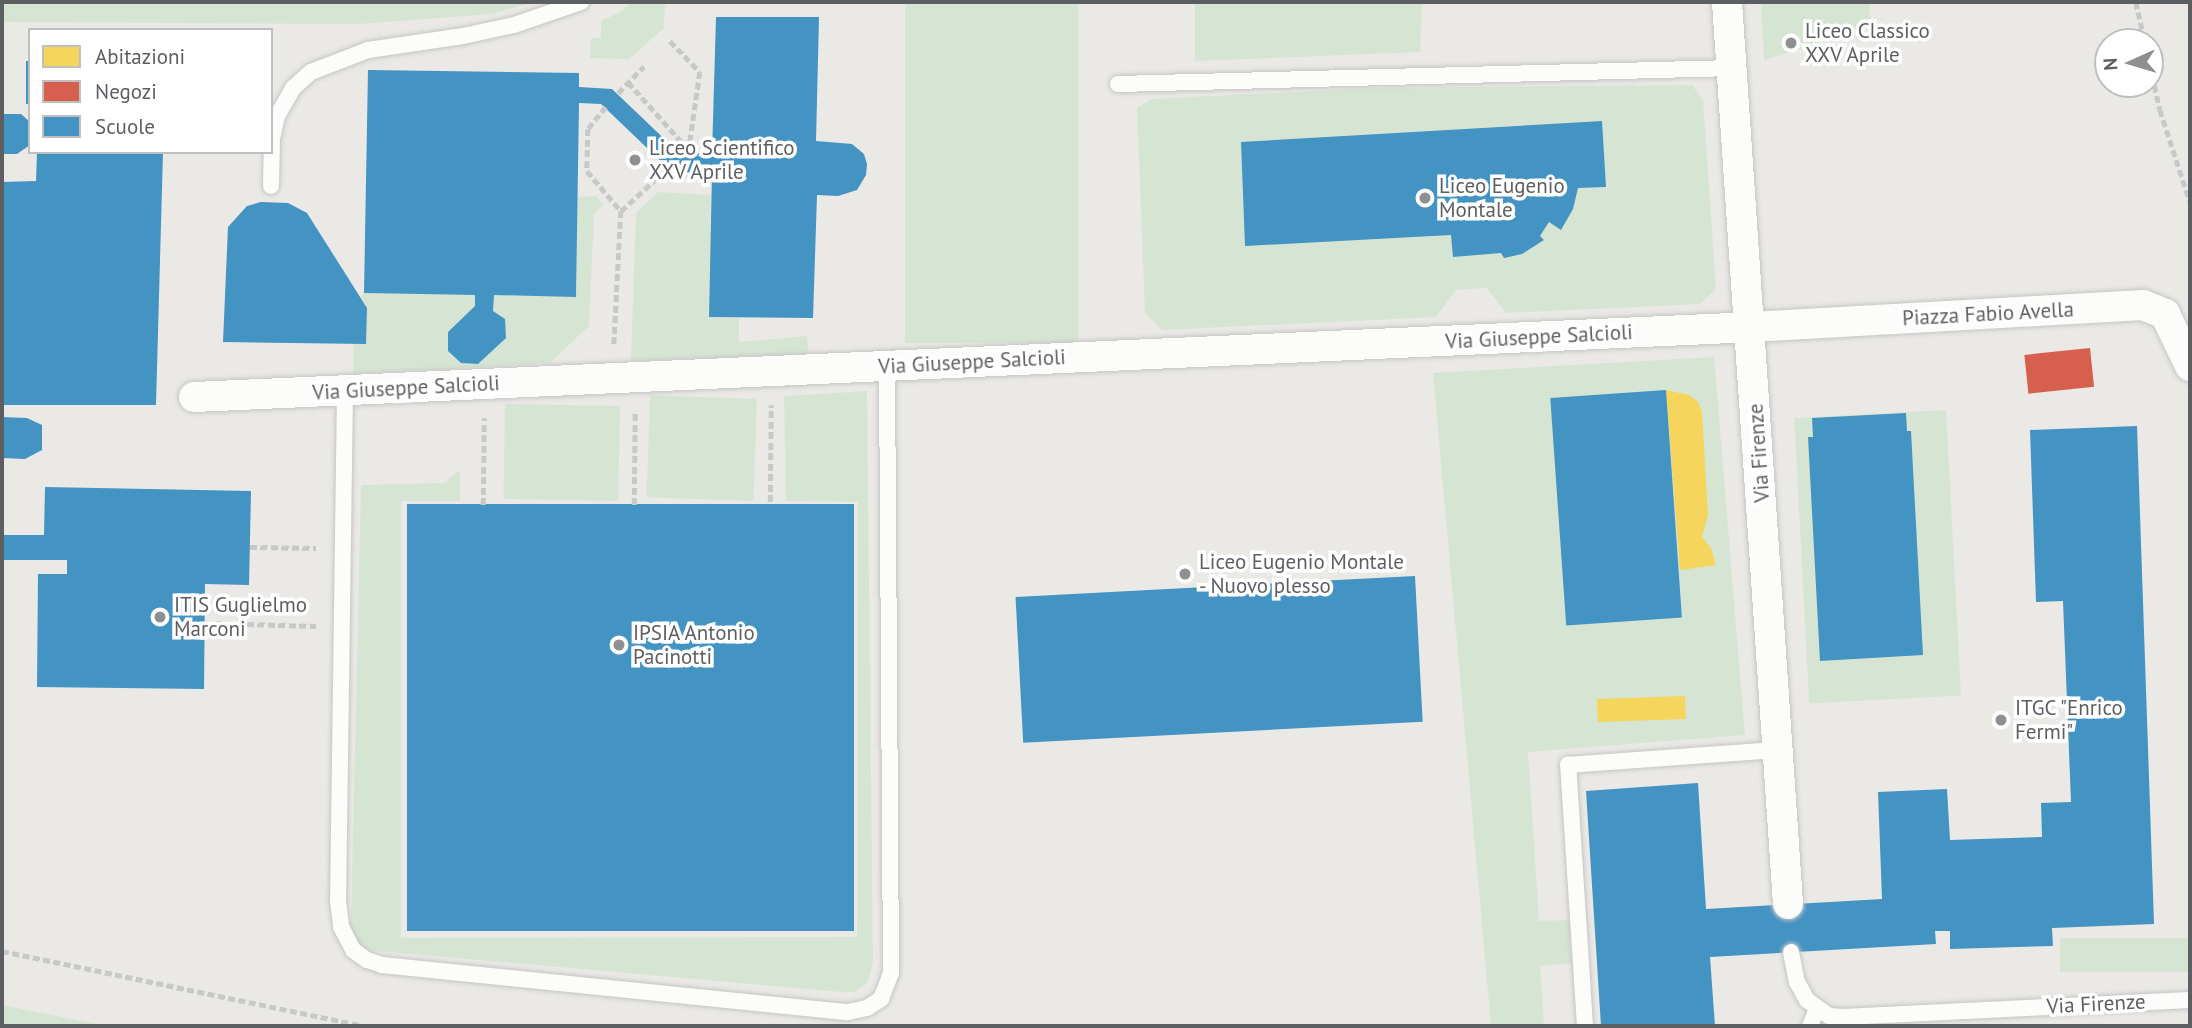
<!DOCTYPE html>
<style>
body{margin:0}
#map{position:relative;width:2192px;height:1028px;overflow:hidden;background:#eae9e6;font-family:"PT Sans",sans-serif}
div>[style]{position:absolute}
.green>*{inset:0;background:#d6e5d3;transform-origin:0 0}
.homes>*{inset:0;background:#f6d55c;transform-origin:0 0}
.shops>*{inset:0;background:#d6604d;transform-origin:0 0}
.schools>*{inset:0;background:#4393c3;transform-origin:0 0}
.path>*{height:4.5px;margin-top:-2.25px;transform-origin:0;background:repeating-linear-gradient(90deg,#c6c9c7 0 7px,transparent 0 10.5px)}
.roads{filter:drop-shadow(0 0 2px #c5c5c5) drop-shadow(0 0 2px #c5c5c5)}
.lane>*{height:16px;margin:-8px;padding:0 8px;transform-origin:8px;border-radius:8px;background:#fcfcfb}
.street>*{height:30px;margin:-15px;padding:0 15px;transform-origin:15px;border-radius:15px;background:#fcfcfb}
.dots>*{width:19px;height:19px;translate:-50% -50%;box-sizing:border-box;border:4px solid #fff;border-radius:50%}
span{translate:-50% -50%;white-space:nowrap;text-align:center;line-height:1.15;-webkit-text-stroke:7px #fff;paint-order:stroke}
.poi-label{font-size:21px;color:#5c5f62}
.left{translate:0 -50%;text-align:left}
.street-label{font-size:21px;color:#5c5f62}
.frame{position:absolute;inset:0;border:4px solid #5c5f62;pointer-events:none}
.legend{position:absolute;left:28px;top:28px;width:245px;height:126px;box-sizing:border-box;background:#fff;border:2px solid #bebfc0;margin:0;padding:9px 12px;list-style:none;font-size:21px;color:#5c5f62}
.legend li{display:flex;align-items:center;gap:14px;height:35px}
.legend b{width:35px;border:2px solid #bebfc0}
.north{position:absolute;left:2094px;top:28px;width:70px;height:70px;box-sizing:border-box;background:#fff;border:2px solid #bebfc0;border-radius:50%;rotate:266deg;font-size:19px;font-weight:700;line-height:28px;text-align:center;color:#5c5f62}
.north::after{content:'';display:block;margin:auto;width:24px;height:32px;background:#8e8f90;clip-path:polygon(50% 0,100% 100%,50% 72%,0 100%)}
</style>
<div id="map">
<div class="green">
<i style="clip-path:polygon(2px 2px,534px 2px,492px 14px,359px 24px,2px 22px)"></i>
<i style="clip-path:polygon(632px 2px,665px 2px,664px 28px,629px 59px,590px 58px,591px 38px,601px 38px,601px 21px,620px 12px)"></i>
<i style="left:905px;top:2px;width:173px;height:341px"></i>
<i style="clip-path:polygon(1195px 2px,1422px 2px,1420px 52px,1195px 61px)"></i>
<i style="clip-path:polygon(1761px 2px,1869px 2px,1871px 27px,1764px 60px)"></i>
<i style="clip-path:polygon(1692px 85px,1703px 100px,1716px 289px,1700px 304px,1506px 313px,1487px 288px,1456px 290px,1436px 317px,1162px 330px,1145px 313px,1137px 108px,1151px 99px,1374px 88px)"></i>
<i style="clip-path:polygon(658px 192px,711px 195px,709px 317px,739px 318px,739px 342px,807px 336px,809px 354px,631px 361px,636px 213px)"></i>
<i style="clip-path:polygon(596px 196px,603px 205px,594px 214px,589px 326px,550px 363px,353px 374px,354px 344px,366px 343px,367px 308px,361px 297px,364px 293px,475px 295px,475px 306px,448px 332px,448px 351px,461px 363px,478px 364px,505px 338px,505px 320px,493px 311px,494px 295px,576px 296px,577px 197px)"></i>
<i style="clip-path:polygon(1714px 357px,1745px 735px,1528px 752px,1539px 921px,1569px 920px,1572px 963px,1540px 966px,1544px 1026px,1491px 1026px,1433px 373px)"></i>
<i style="clip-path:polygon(867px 391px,873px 963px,868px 982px,855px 992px,841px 992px,366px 950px,357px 942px,351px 925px,361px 485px,444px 483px,460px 470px,460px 501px,401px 501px,401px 938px,857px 937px,858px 502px,786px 501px,784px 396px)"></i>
<i style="left:757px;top:399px;width:102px;height:107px;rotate:92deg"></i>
<i style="left:620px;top:406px;width:95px;height:115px;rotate:91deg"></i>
<i style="left:1946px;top:410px;width:286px;height:152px;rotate:87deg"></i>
<i style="left:2190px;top:938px;width:34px;height:130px;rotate:90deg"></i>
<i style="clip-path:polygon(2px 1005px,107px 1026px,2px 1026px)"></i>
</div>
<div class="homes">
<i style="clip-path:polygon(1666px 390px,1689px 395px,1698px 402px,1702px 412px,1708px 515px,1702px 537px,1711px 548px,1716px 565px,1680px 570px)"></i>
<i style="left:1685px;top:696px;width:23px;height:88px;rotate:88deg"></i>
</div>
<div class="shops">
<i style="left:2090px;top:348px;width:39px;height:66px;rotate:84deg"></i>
</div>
<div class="schools">
<i style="clip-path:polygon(716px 17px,819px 17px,816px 141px,852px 144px,864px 154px,867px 164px,866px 175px,857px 190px,838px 196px,817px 195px,813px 318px,709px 317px,712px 173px,677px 172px,668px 168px,601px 104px,579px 103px,576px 297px,494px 295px,493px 311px,505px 319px,506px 338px,478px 364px,461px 363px,448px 351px,448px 332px,475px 306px,475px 295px,364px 293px,368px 70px,579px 73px,579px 87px,612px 89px,678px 152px,712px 154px)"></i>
<i style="left:26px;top:61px;width:4px;height:43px"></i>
<i style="clip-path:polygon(2px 114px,21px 114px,30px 122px,30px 145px,17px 154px,2px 154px)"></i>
<i style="clip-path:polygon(1602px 121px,1606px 187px,1578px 188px,1573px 209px,1561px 230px,1549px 222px,1540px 236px,1544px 240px,1522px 254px,1504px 258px,1501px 253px,1453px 257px,1451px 235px,1245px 246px,1241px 142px)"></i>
<i style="clip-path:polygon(37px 152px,163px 152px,156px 405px,2px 405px,2px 182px,36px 181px)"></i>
<i style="clip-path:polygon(261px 202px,288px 203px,307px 213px,367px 308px,366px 344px,223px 342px,228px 227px,247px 206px)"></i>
<i style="left:1666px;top:390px;width:228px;height:116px;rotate:86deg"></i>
<i style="clip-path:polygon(1906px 413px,1907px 431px,1911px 431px,1923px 655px,1820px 661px,1808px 437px,1813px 437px,1812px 418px)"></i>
<i style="clip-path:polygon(2px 417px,27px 418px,42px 425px,42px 450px,25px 459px,2px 458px)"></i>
<i style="clip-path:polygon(2137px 426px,2154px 924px,2052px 928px,2053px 946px,1950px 949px,1950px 931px,1935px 931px,1936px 944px,1710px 957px,1715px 1026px,1601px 1026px,1586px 791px,1698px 783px,1706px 909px,1882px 899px,1878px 792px,1947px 789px,1950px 840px,2042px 837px,2041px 803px,2071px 802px,2063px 601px,2036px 602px,2030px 430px)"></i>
<i style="clip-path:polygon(45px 487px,251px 491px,249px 585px,205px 584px,204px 689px,37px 687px,38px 574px,67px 574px,67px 560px,2px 560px,2px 535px,44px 535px)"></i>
<i style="left:407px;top:504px;width:447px;height:427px"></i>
<i style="left:1415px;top:576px;width:146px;height:400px;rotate:87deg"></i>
</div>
<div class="path">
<i style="left:2136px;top:2px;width:41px;rotate:77.3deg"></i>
<i style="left:670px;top:41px;width:43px;rotate:45.9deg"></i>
<i style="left:700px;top:72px;width:78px;rotate:98.1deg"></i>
<i style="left:689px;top:149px;width:7px;rotate:135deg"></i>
<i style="left:2150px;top:65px;width:46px;rotate:77.5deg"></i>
<i style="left:2160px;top:110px;width:97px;rotate:71.9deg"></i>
<i style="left:628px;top:82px;width:90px;rotate:48.2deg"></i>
<i style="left:618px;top:93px;width:37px;rotate:-46deg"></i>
<i style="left:606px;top:107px;width:28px;rotate:129deg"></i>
<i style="left:588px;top:129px;width:42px;rotate:91.4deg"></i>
<i style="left:587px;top:171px;width:52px;rotate:49.6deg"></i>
<i style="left:621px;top:211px;width:135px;rotate:93deg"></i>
<i style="left:621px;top:211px;width:64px;rotate:-42.5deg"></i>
<i style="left:770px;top:502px;width:97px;rotate:-89.4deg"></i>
<i style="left:483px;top:505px;width:87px;rotate:-89.3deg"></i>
<i style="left:634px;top:505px;width:94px;rotate:-89.4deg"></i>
<i style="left:250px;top:547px;width:66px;rotate:0.9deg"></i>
<i style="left:205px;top:623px;width:111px;rotate:1.5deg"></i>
<i style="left:2px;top:951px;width:369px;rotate:11.7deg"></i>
</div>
<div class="roads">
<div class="lane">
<i style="left:1118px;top:84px;width:614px;rotate:-1.49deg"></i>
<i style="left:271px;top:186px;width:47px;rotate:-88.8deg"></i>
<i style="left:272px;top:139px;width:24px;rotate:-78deg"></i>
<i style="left:277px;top:116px;width:32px;rotate:-60deg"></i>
<i style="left:293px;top:88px;width:24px;rotate:-42deg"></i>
<i style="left:311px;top:72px;width:61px;rotate:-21.1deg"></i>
<i style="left:368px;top:50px;width:96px;rotate:-8.4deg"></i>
<i style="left:463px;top:36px;width:52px;rotate:-12.2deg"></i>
<i style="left:514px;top:25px;width:71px;rotate:-18.9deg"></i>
<i style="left:345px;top:390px;width:511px;rotate:90.78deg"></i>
<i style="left:338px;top:901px;width:26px;rotate:83deg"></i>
<i style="left:341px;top:927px;width:26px;rotate:62deg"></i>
<i style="left:353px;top:950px;width:17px;rotate:36deg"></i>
<i style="left:367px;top:960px;width:16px;rotate:18deg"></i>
<i style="left:382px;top:965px;width:468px;rotate:5.8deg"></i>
<i style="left:848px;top:1012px;width:19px;rotate:-12deg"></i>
<i style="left:867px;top:1008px;width:17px;rotate:-33deg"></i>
<i style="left:881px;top:999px;width:28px;rotate:-69deg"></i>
<i style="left:891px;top:973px;width:607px;rotate:-90.38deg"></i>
<i style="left:1791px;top:952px;width:31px;rotate:79deg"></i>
<i style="left:1797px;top:982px;width:21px;rotate:61deg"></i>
<i style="left:1807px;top:1000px;width:27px;rotate:36deg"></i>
<i style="left:1829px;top:1016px;width:14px;rotate:4deg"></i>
<i style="left:1843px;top:1017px;width:347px;rotate:-2.8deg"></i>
<i style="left:1585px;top:1026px;width:262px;rotate:-93.7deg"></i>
<i style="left:1568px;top:765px;width:211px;rotate:-4.1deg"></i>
<i style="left:1810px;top:1026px;width:18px;rotate:-68deg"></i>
</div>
<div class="street">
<i style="left:1727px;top:2px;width:904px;rotate:86.13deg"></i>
<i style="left:194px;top:397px;width:1559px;rotate:-2.57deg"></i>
<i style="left:1751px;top:327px;width:393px;rotate:-3.2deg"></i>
<i style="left:2143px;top:305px;width:24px;rotate:22deg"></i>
<i style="left:2165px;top:314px;width:58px;rotate:64.3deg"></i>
</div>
</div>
<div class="dots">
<i style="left:1791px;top:43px;background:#8e8f90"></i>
<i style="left:635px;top:160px;background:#8e8f90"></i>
<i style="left:1425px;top:198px;background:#8e8f90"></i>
<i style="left:1185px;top:574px;background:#8e8f90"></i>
<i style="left:160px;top:617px;background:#8e8f90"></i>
<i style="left:619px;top:645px;background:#8e8f90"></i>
<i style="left:2001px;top:720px;background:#8e8f90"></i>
</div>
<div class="poi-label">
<span class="left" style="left:1805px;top:43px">Liceo Classico<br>XXV Aprile</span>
<span class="left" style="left:649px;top:160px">Liceo Scientifico<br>XXV Aprile</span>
<span class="left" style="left:1439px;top:198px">Liceo Eugenio<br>Montale</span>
<span class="left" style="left:1199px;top:574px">Liceo Eugenio Montale<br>- Nuovo plesso</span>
<span class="left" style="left:174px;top:617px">ITIS Guglielmo<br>Marconi</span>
<span class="left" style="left:633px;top:645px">IPSIA Antonio<br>Pacinotti</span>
<span class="left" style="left:2015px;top:720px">ITGC "Enrico<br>Fermi"</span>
</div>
<div class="street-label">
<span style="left:1988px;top:314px;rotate:-3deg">Piazza Fabio Avella</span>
<span style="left:1539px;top:337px;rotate:-3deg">Via Giuseppe Salcioli</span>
<span style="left:972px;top:362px;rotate:-3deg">Via Giuseppe Salcioli</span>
<span style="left:406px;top:388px;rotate:-3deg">Via Giuseppe Salcioli</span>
<span style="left:1759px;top:453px;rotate:-94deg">Via Firenze</span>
<span style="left:2096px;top:1004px;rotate:-3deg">Via Firenze</span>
</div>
<div class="frame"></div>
<ul class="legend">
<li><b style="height:19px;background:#f6d55c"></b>Abitazioni</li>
<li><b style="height:19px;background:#d6604d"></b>Negozi</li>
<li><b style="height:19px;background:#4393c3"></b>Scuole</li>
</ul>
<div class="north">N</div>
</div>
